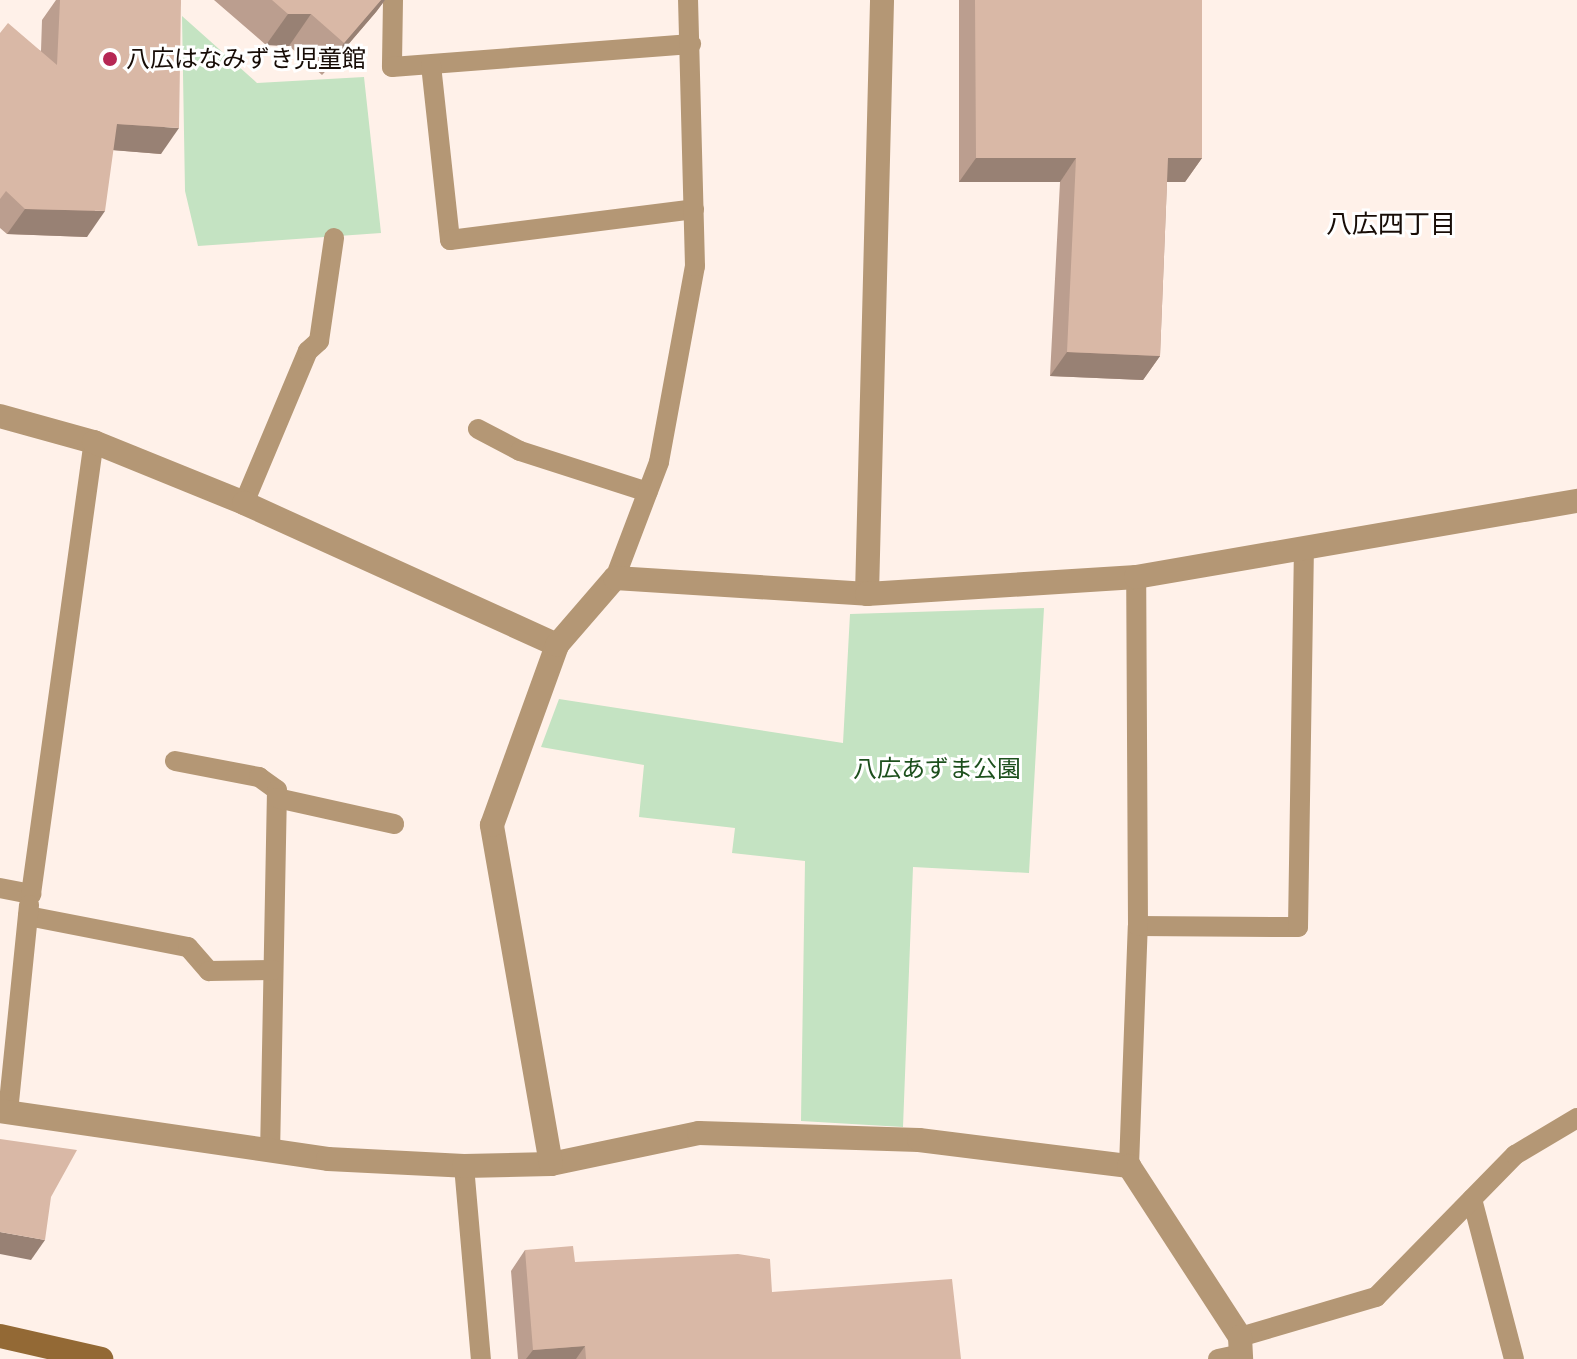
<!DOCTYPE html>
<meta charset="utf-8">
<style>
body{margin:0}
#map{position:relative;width:1577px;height:1359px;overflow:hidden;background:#fff1e9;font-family:"Titillium Web","Noto Sans JP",sans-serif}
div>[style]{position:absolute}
.green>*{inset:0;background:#c4e3c2}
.lane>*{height:20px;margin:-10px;padding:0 10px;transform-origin:10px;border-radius:10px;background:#b49775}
.street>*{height:24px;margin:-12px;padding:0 12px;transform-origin:12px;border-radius:12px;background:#b49775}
.secondary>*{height:24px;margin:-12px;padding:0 12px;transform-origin:12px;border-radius:12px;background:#936935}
.wall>*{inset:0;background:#bb9e8f}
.shaded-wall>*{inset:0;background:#988174}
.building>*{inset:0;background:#d9b8a6}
.dots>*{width:22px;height:22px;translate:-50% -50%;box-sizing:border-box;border:4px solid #fff;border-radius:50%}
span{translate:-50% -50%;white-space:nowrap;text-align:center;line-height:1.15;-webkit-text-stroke:6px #fff;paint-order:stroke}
.poi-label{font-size:24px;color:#170c06}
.left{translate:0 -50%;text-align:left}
.park-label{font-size:24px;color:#1d501d}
.neighbourhood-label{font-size:26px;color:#170c06}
</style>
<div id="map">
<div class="green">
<i style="clip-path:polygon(182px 16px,257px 83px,364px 77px,381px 233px,198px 246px,185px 191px)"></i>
<i style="clip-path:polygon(1044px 608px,1029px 873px,913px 867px,903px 1127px,801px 1121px,805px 861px,732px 853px,735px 828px,639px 817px,644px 765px,541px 747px,559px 699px,843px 743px,850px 614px)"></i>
</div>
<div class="lane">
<i style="left:393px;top:0;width:67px;rotate:90.9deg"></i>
<i style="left:392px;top:67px;width:300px;rotate:-4.4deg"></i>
<i style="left:431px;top:65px;width:176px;rotate:83.8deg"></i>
<i style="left:450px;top:240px;width:246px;rotate:-7.2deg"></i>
<i style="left:478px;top:429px;width:47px;rotate:27.6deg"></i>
<i style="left:520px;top:451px;width:134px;rotate:17.8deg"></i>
<i style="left:244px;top:503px;width:165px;rotate:-67.2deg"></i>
<i style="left:308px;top:351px;width:15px;rotate:-42deg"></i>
<i style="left:319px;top:341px;width:104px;rotate:-81.7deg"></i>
<i style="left:615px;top:578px;width:124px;rotate:-69.2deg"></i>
<i style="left:659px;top:462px;width:199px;rotate:-79.6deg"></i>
<i style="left:695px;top:266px;width:266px;rotate:-91.5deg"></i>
<i style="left:175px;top:761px;width:86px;rotate:10.8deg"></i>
<i style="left:259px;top:777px;width:22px;rotate:36deg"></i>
<i style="left:277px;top:790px;width:361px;rotate:91.1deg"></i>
<i style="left:277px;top:798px;width:120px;rotate:12.5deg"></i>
<i style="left:0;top:888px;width:32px;rotate:11deg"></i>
<i style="left:31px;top:894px;width:456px;rotate:-82.1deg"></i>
<i style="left:28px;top:916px;width:163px;rotate:11deg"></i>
<i style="left:188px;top:947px;width:32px;rotate:49deg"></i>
<i style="left:209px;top:971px;width:64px;rotate:-0.9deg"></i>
<i style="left:1138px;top:926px;width:160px;rotate:0.4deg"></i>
<i style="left:1298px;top:927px;width:379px;rotate:-89.1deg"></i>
<i style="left:8px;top:1112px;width:208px;rotate:-84.2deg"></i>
<i style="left:464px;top:1166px;width:194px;rotate:85deg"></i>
<i style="left:1129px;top:1166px;width:240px;rotate:-87.9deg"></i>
<i style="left:1138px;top:926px;width:349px;rotate:-90.3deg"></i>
<i style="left:1472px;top:1199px;width:165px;rotate:75.3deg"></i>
<i style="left:1240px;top:1337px;width:142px;rotate:-16.4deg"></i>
<i style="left:1376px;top:1297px;width:199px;rotate:-45.6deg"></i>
<i style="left:1515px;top:1155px;width:72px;rotate:-30.8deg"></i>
<i style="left:1218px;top:1359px;width:24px;rotate:-12deg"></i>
</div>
<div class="street">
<i style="left:0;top:416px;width:98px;rotate:15.5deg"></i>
<i style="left:94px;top:442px;width:162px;rotate:22.1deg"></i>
<i style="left:244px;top:503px;width:344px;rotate:24.4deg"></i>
<i style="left:867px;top:594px;width:594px;rotate:-88.55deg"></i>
<i style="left:0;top:1111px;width:331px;rotate:8.3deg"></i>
<i style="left:328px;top:1159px;width:136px;rotate:2.9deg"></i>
<i style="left:464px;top:1166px;width:87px;rotate:-1.3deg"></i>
<i style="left:551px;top:1164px;width:151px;rotate:-11.8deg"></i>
<i style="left:699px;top:1133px;width:220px;rotate:1.8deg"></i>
<i style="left:919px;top:1140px;width:212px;rotate:7.1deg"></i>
<i style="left:1129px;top:1166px;width:204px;rotate:57deg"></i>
<i style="left:1240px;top:1337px;width:22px;rotate:87deg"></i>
<i style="left:551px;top:1164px;width:344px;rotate:-99.9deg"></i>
<i style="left:492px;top:825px;width:191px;rotate:-70.1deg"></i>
<i style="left:557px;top:645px;width:89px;rotate:-49.1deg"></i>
<i style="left:615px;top:578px;width:253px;rotate:3.6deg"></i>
<i style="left:867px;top:594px;width:270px;rotate:-3.6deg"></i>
<i style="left:1136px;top:577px;width:448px;rotate:-9.8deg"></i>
</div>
<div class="secondary">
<i style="left:0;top:1336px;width:104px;rotate:12.8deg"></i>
</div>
<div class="wall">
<i style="clip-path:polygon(56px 0,181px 0,161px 154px,113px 150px,87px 237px,7px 234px,0 228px,0 33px,41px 51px,42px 20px)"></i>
<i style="clip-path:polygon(214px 0,385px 0,376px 12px,322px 75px,289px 46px,266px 45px)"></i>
<i style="clip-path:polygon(959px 0,1202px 0,1202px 158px,1185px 182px,1167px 182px,1160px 356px,1143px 380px,1050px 376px,1060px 182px,959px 182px)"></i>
<i style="clip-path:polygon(525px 1250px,575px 1262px,772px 1292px,961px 1359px,518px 1359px,511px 1271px)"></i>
</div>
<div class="shaded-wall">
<i style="clip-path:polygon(381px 0,385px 0,376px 12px,322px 75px,344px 43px)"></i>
<i style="clip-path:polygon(288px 14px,311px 14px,289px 46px,266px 45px)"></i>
<i style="clip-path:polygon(117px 124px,179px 128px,161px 154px,99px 149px)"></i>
<i style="clip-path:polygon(976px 158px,1076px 158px,1060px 182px,959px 182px)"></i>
<i style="clip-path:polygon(1168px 158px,1202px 158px,1185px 182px,1152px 182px)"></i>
<i style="clip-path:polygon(25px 209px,105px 211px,87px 237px,7px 234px)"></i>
<i style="clip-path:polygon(1067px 352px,1160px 356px,1143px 380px,1050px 376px)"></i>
<i style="clip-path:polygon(0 1232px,45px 1240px,31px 1260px,0 1254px)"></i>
<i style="clip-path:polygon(585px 1346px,576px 1359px,526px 1359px,533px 1350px)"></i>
</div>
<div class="building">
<i style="clip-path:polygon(60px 0,181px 0,179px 128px,117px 124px,105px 211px,25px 209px,6px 191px,0 199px,0 33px,8px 23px,57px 65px)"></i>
<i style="clip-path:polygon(272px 0,381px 0,344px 43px,311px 14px,288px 14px)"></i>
<i style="clip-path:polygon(975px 0,1202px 0,1202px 158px,1168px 158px,1160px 356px,1067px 352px,1076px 158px,976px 158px)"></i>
<i style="clip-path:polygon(0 1139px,77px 1150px,51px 1197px,45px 1240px,0 1232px)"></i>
<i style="clip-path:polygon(573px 1246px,575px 1262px,738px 1254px,770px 1259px,772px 1292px,952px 1279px,961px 1359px,586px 1359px,585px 1346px,533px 1350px,525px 1250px)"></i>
</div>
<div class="dots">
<i style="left:110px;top:59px;background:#b62754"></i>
</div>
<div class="poi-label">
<span class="left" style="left:126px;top:59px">八広はなみずき児童館</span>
</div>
<div class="park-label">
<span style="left:937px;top:769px">八広あずま公園</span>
</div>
<div class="neighbourhood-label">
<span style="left:1391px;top:224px">八広四丁目</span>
</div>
</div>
